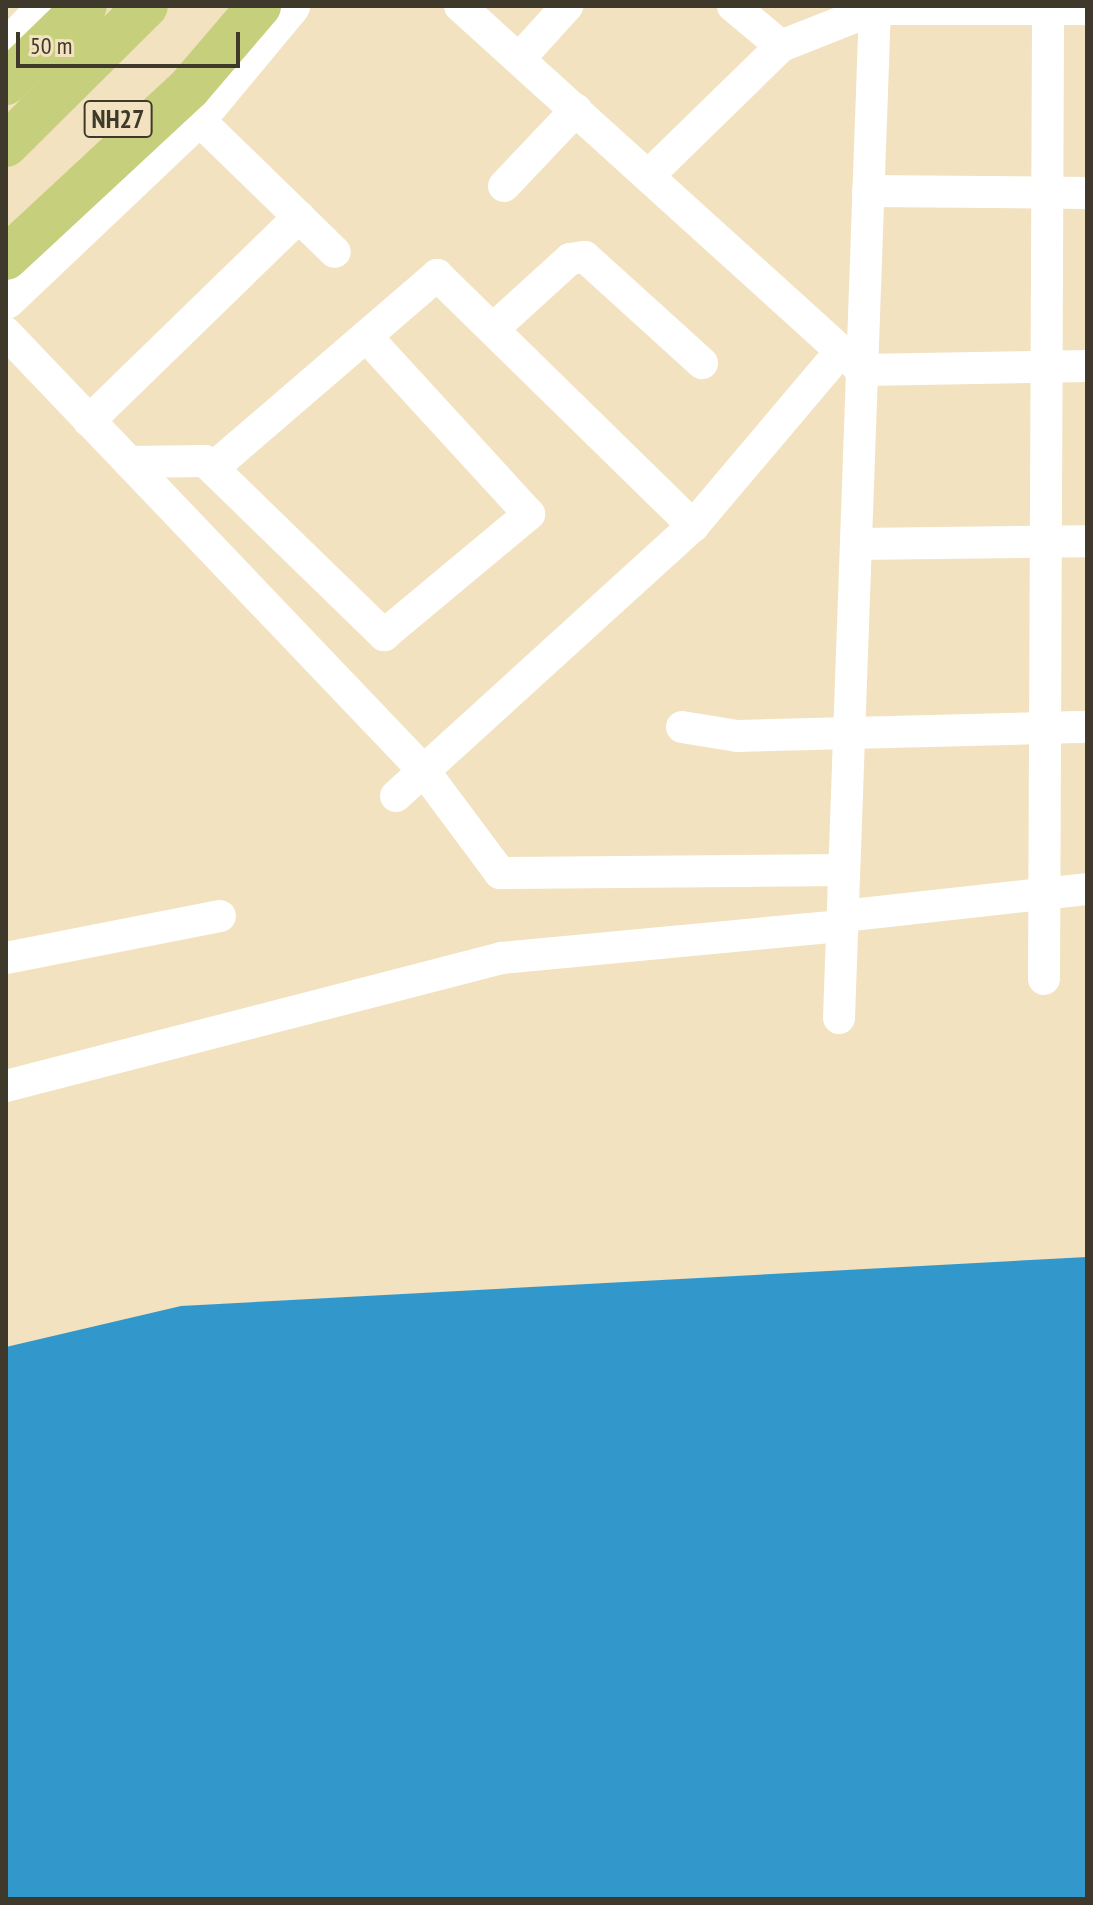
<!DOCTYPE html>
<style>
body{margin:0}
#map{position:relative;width:1093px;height:1905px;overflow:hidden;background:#f2e2c0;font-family:"PT Sans Narrow",sans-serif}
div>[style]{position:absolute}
.water>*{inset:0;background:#3298cc}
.minor>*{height:32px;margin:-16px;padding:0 16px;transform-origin:16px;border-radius:16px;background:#fff}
.tertiary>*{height:40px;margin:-20px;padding:0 20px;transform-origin:20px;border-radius:20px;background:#fff}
.trunk>*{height:44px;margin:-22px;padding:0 22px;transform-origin:22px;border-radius:22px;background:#c6d07c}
span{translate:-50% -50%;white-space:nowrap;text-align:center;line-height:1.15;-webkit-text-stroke:6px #f2e2c0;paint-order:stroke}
.shield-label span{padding:2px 6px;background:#f2e2c0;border:2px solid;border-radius:6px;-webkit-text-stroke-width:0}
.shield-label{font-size:26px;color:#3f392b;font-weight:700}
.frame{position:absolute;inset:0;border:8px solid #3f392b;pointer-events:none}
.scale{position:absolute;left:16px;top:32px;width:224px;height:36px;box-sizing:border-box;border:4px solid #3f392b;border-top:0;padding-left:10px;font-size:24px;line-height:28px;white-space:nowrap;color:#3f392b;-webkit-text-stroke:6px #f2e2c0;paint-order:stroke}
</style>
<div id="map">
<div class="water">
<i style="clip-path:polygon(1087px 1257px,1087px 1899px,6px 1899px,6px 1347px,181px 1306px)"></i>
</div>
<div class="minor">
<i style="left:460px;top:6px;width:542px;rotate:42.16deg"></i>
<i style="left:862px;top:370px;width:225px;rotate:-1deg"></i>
<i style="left:733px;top:6px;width:62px;rotate:39.8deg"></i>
<i style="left:519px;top:59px;width:72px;rotate:-47.8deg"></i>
<i style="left:197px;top:118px;width:192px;rotate:44.2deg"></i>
<i style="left:648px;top:176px;width:186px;rotate:-44.3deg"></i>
<i style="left:781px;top:46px;width:101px;rotate:-21.5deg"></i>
<i style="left:875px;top:9px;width:212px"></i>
<i style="left:504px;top:186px;width:105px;rotate:-46.5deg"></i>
<i style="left:868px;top:191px;width:219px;rotate:0.5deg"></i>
<i style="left:493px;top:329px;width:104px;rotate:-42.3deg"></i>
<i style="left:570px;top:259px;width:15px;rotate:-8deg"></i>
<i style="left:585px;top:257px;width:158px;rotate:42.2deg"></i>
<i style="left:6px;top:333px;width:605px;rotate:46.34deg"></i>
<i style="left:424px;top:771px;width:127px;rotate:53.3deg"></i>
<i style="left:500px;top:873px;width:344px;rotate:-0.5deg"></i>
<i style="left:89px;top:421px;width:293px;rotate:-44.2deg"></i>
<i style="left:129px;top:462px;width:76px;rotate:-0.8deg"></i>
<i style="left:205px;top:461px;width:250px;rotate:44.2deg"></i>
<i style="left:384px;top:635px;width:189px;rotate:-39.8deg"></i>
<i style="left:529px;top:514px;width:241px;rotate:-132.5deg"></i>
<i style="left:213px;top:468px;width:296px;rotate:-40.7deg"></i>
<i style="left:437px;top:275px;width:359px;rotate:44.4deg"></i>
<i style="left:856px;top:544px;width:231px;rotate:-0.7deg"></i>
<i style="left:682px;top:727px;width:56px;rotate:9.3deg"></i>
<i style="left:737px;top:736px;width:350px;rotate:-1.5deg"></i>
<i style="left:396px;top:796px;width:401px;rotate:-42.3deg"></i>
<i style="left:693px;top:526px;width:229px;rotate:-49.8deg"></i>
<i style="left:843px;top:916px;width:245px;rotate:-6.3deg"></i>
<i style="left:6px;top:958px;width:218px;rotate:-11.1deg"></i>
<i style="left:1044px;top:979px;width:973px;rotate:-89.76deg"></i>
<i style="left:839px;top:1018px;width:1013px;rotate:-87.96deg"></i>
<i style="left:6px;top:1086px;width:512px;rotate:-14.47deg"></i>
<i style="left:502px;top:958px;width:342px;rotate:-5.4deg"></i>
</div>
<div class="tertiary">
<i style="left:6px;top:50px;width:62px;rotate:-45.7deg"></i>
<i style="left:6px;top:299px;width:263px;rotate:-43.5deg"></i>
<i style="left:197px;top:118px;width:146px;rotate:-50.3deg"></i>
</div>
<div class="trunk">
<i style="left:6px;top:83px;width:110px;rotate:-44.3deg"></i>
<i style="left:6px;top:145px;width:197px;rotate:-44.8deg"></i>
<i style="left:6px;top:258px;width:250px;rotate:-42.9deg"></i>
<i style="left:189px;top:88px;width:108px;rotate:-49.5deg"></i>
</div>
<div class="shield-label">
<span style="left:118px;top:119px">NH27</span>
</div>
<div class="frame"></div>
<div class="scale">50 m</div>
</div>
